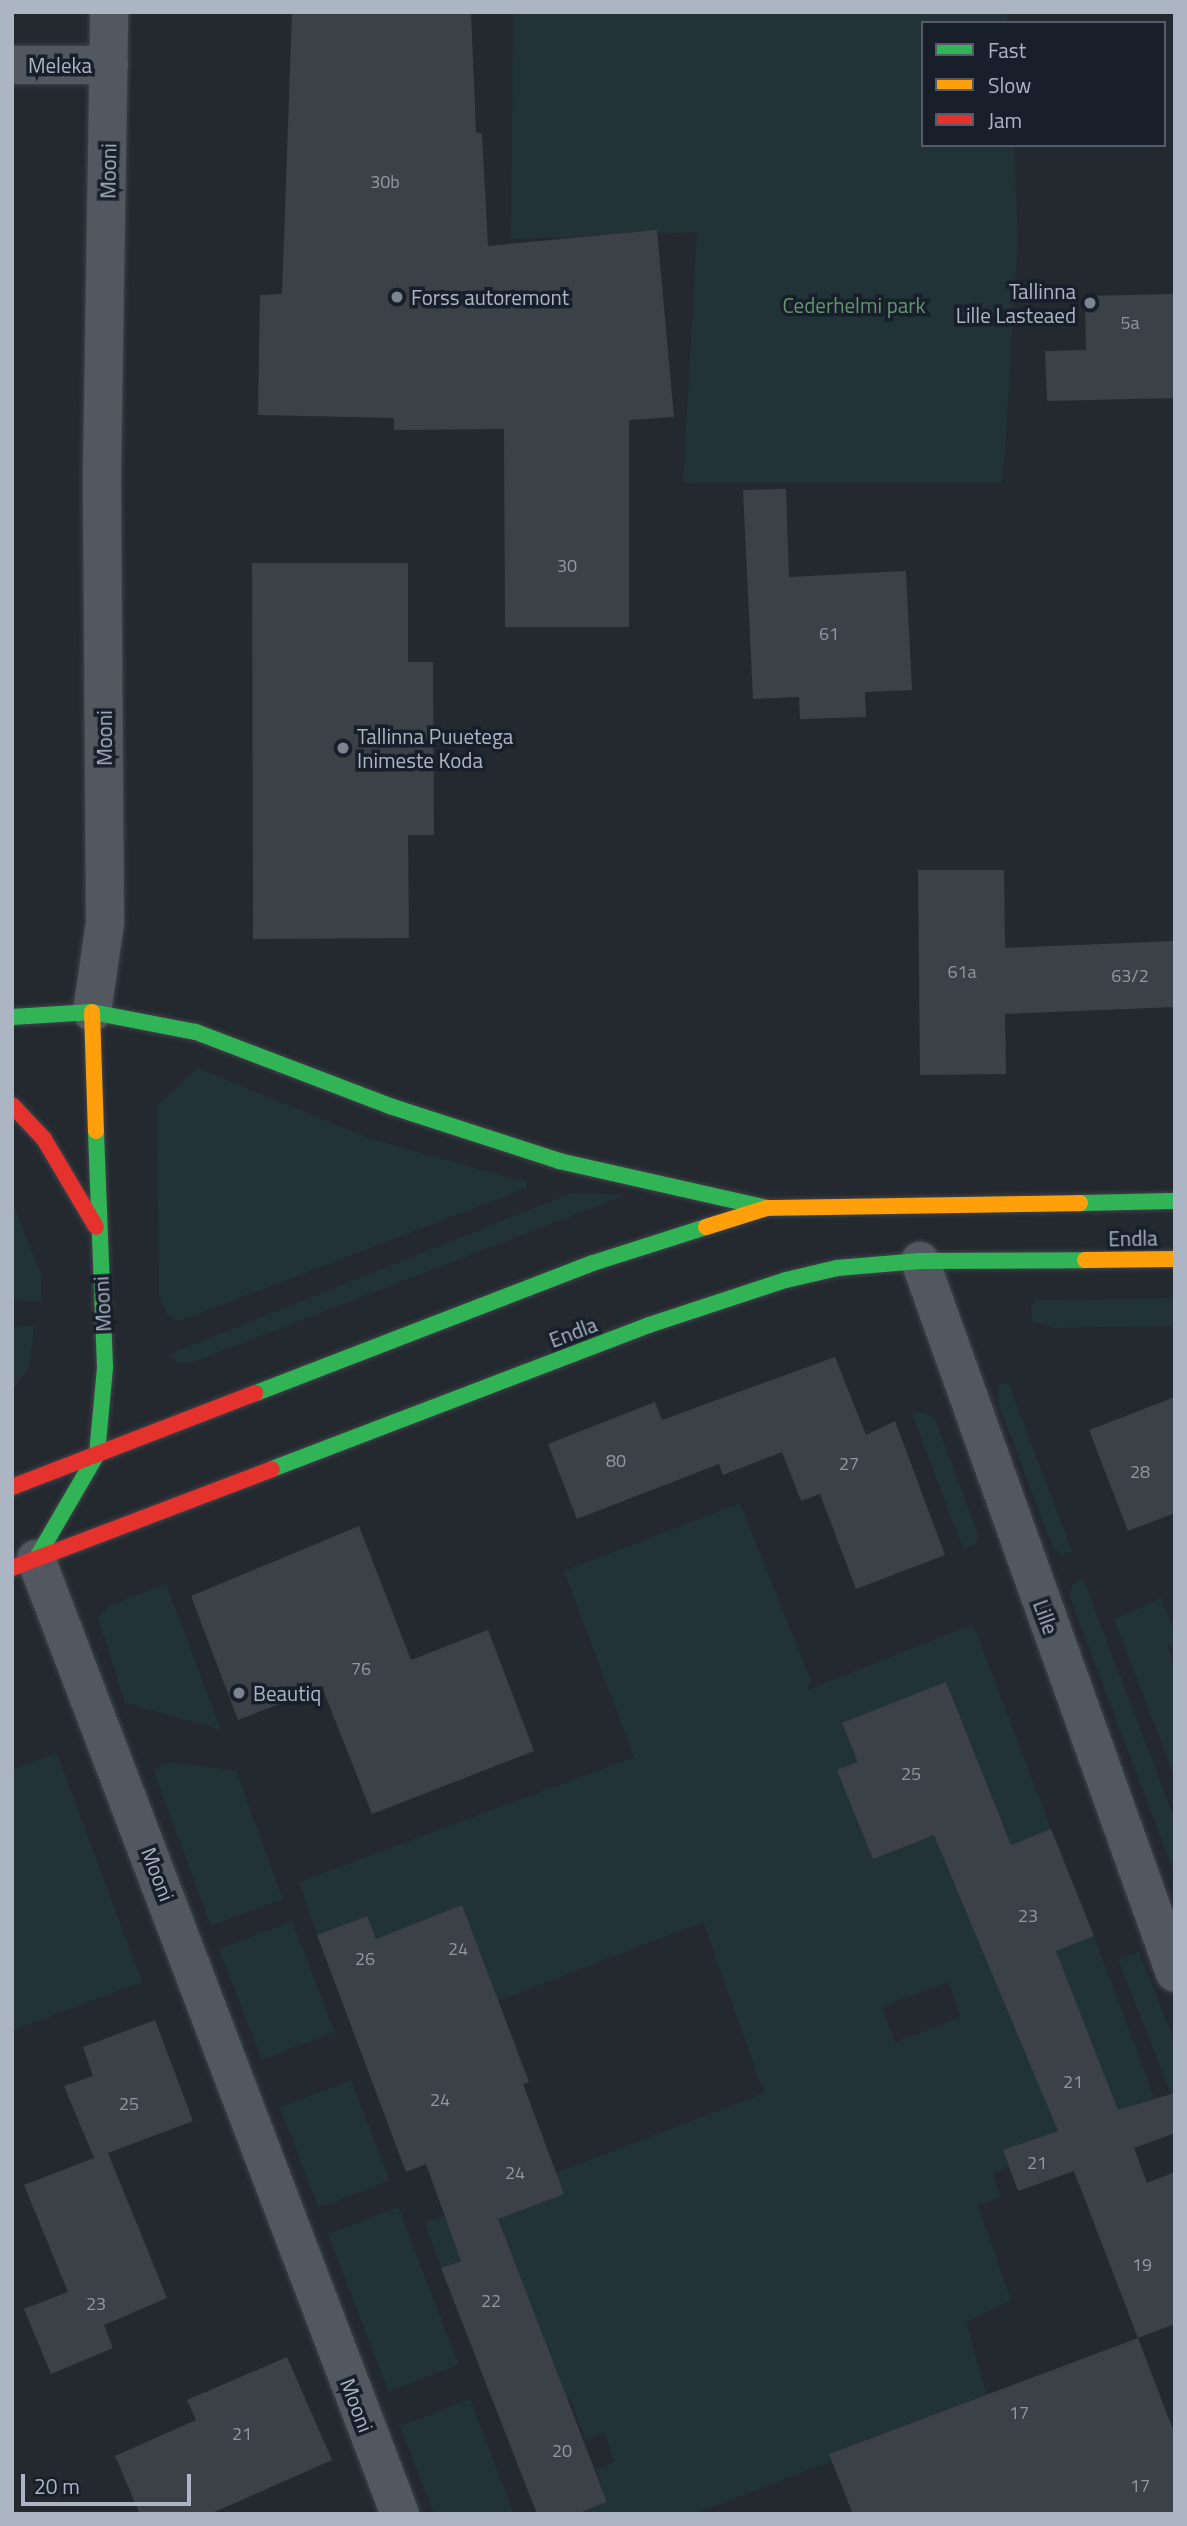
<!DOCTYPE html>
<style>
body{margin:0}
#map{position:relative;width:1187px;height:2526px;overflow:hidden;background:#242930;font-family:"Titillium Web",sans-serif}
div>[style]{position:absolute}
.green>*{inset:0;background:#213336;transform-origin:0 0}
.building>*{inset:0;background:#3c4148}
.roads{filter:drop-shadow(0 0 2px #404349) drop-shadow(0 0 2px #404349)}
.street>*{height:38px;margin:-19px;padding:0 19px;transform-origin:19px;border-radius:19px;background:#535860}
.fast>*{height:16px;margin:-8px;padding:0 8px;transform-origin:8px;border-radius:8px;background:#30b455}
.slow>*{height:16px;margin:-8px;padding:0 8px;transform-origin:8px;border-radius:8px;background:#ff9f0a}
.jam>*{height:16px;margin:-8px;padding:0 8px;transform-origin:8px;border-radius:8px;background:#e5322d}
.dots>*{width:19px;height:19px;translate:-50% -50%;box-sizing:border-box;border:4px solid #181f2b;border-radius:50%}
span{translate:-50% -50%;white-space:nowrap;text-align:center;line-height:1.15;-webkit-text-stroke:7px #181f2b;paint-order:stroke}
.number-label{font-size:18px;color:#8f98a5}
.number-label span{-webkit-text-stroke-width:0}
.street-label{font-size:21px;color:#abb5c4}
.poi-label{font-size:21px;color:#abb5c4}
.right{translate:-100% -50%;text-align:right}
.left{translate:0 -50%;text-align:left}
.park-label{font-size:21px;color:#63946f}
.frame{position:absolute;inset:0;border:14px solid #abb5c4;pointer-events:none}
.legend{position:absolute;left:921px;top:21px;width:245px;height:126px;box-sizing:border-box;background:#181f2b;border:2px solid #535b68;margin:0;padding:9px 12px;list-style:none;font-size:21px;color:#abb5c4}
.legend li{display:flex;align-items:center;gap:14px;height:35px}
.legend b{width:35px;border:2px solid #535b68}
.scale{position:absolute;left:21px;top:2474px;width:170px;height:32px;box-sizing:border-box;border:4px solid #abb5c4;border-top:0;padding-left:9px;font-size:21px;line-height:24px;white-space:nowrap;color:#abb5c4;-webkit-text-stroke:5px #181f2b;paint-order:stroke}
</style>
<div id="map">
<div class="green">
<i style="clip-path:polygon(513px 12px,1007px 12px,1008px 23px,923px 23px,923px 145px,1014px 145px,1018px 241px,1003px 482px,683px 483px,697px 232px,511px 239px)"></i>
<i style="clip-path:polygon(198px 1068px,371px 1139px,526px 1182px,527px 1188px,180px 1321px,169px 1317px,159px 1297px,157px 1105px)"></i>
<i style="clip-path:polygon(571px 1193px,626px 1195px,194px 1362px,178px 1363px,167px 1355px)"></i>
<i style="clip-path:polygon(12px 1200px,41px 1275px,41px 1302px,12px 1300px)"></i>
<i style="clip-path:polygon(1175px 1298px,1175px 1326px,1052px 1328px,1032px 1321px,1031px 1306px,1037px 1300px)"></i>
<i style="clip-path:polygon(34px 1326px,29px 1369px,12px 1390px,12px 1327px)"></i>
<i style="clip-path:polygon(1008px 1382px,1072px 1551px,1063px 1555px,1053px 1548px,998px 1404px,999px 1385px)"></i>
<i style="clip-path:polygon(919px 1412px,934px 1416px,979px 1537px,975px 1545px,963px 1549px,912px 1414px)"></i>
<i style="clip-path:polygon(evenodd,740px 1503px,811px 1681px,807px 1690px,973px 1624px,1051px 1829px,965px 1864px,976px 1893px,962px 1899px,981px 1939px,992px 1935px,1006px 1970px,1094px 1936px,1168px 2134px,1070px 2172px,1063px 2155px,1054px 2158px,1046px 2135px,1003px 2150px,1009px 2167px,993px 2174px,1001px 2197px,978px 2206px,1011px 2300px,967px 2322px,986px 2395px,830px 2453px,832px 2461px,695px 2514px,576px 2514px,607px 2502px,596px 2470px,615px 2462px,604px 2432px,586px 2440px,570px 2398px,502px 2424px,475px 2358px,541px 2334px,507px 2244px,441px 2268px,425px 2223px,764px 2093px,703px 1922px,498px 2001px,462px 1906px,427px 1919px,462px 2015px,363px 2055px,348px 2018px,400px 1999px,392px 1979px,410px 1971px,397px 1939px,379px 1946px,367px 1916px,317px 1935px,299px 1882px,634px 1757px,564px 1571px,740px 1503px,946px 1683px,983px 1777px,937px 1795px,950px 1829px,873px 1858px,838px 1770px,858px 1762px,843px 1723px,946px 1683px,740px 1503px,948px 1982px,961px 2017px,895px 2042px,882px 2007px,948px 1982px,740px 1503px,1084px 2023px,1120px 2115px,1061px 2138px,1025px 2048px,1084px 2023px)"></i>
<i style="clip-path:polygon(1083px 1579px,1175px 1820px,1175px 1875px,1069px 1595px,1073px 1584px)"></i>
<i style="clip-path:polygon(166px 1584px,221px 1730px,125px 1703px,98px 1617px,111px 1605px)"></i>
<i style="clip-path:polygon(1161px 1598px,1175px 1632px,1175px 1643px,1167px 1647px,1175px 1667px,1175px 1778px,1114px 1619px)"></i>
<i style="clip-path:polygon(57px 1753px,142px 1982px,12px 2031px,12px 1770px)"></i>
<i style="clip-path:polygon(170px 1762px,236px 1771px,283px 1899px,211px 1926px,153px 1769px)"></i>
<i style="left:292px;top:1921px;width:119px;height:78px;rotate:69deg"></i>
<i style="clip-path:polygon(1139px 1951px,1175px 2043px,1175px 2104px,1118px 1960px)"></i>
<i style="left:351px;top:2080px;width:108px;height:76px;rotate:69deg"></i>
<i style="left:398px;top:2207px;width:169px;height:75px;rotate:69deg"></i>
<i style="clip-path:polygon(470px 2399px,514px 2514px,434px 2514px,400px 2426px)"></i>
</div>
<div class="building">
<i style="clip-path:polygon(292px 12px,471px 12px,476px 132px,482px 134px,488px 246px,657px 230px,674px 417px,629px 420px,629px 627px,505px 627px,504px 429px,394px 430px,394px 418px,258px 415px,260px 295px,282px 294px)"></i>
<i style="clip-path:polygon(1175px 294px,1175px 398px,1047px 401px,1045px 351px,1086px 350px,1085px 296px)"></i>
<i style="clip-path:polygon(786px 489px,789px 577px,906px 571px,912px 690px,865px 692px,866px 717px,800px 719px,799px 697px,753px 699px,743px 490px)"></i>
<i style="clip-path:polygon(252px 563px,408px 563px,408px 662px,433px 662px,434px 835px,408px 835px,409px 938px,253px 939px)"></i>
<i style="clip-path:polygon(918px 870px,1004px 870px,1005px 948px,1175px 941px,1175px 1007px,1005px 1014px,1006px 1074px,920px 1075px)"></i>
<i style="clip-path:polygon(835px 1357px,866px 1435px,895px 1421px,945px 1555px,856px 1589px,820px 1494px,801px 1501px,782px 1452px,723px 1475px,719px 1464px,577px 1519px,548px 1444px,655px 1402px,662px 1420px)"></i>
<i style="clip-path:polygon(1175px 1397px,1175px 1513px,1128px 1531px,1089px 1430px)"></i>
<i style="clip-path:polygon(359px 1526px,411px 1660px,488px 1630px,534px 1751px,372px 1814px,322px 1687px,238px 1720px,191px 1596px)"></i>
<i style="clip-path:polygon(946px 1682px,1011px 1845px,1051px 1829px,1094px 1936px,1056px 1951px,1118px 2110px,1175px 2093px,1175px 2133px,1134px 2148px,1147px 2183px,1175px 2172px,1175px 2324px,1138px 2338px,1074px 2171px,1018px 2191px,1003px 2150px,1058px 2131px,934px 1835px,873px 1859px,837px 1770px,858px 1762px,842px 1723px)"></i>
<i style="clip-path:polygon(462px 1905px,529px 2082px,523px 2084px,564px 2194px,498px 2219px,607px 2502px,576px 2514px,537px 2514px,441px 2268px,461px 2261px,426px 2164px,406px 2172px,317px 1935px,367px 1916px,376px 1939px)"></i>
<i style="clip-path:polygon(155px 2020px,193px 2121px,108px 2153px,167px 2298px,104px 2325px,113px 2348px,51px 2374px,24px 2309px,68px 2292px,24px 2185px,94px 2158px,64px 2086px,93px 2076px,83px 2047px)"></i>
<i style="clip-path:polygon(1138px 2338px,1175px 2435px,1175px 2514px,853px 2514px,829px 2454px)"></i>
<i style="clip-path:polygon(287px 2357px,332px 2460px,210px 2514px,140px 2514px,115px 2456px,196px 2420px,187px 2400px)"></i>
</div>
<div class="roads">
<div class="street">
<i style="left:12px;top:65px;width:97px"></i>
<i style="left:92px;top:1012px;width:90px;rotate:-81.7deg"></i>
<i style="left:105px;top:923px;width:451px;rotate:-90.4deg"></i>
<i style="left:102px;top:472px;width:460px;rotate:-89.1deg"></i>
<i style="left:920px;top:1261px;width:756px;rotate:70.3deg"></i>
<i style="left:36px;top:1559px;width:1022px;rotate:69.14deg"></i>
</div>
<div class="fast">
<i style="left:12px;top:1017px;width:80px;rotate:-3.6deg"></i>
<i style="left:92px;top:1012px;width:106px;rotate:10.9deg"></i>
<i style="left:196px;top:1032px;width:208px;rotate:20.9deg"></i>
<i style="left:390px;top:1106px;width:178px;rotate:18deg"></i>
<i style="left:559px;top:1161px;width:213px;rotate:12.7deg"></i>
<i style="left:1080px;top:1203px;width:95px;rotate:-1.2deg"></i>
<i style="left:256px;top:1393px;width:361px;rotate:-21.1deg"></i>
<i style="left:593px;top:1263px;width:119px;rotate:-17.7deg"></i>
<i style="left:272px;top:1469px;width:404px;rotate:-20.9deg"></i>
<i style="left:649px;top:1325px;width:144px;rotate:-18.2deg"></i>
<i style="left:786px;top:1280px;width:52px;rotate:-13.2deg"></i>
<i style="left:837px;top:1268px;width:83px;rotate:-4.8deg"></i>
<i style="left:920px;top:1261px;width:165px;rotate:-0.3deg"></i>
<i style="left:36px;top:1559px;width:121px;rotate:-59.8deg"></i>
<i style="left:97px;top:1454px;width:87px;rotate:-84.7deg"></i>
<i style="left:105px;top:1367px;width:236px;rotate:-92.2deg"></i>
</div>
<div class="slow">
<i style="left:92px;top:1012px;width:119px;rotate:88.1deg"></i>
<i style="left:706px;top:1227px;width:64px;rotate:-17.3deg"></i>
<i style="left:767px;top:1208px;width:313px;rotate:-0.9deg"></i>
<i style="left:1085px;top:1260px;width:90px;rotate:-0.6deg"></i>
</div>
<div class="jam">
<i style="left:12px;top:1105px;width:47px;rotate:46.7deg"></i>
<i style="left:44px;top:1139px;width:102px;rotate:59.4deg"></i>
<i style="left:12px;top:1487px;width:261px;rotate:-21.1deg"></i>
<i style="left:12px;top:1568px;width:278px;rotate:-20.8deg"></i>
</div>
</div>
<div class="dots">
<i style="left:397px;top:297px;background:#7c8490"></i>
<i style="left:1090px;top:303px;background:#7c8490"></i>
<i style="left:343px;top:748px;background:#7c8490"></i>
<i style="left:239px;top:1693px;background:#7c8490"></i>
</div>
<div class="number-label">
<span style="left:385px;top:182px">30b</span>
<span style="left:1130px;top:323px">5a</span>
<span style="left:567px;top:566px">30</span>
<span style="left:829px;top:634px">61</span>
<span style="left:962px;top:972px">61a</span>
<span style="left:1130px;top:976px">63/2</span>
<span style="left:616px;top:1461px">80</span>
<span style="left:849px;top:1464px">27</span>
<span style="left:1140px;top:1472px">28</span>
<span style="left:361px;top:1669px">76</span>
<span style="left:911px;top:1774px">25</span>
<span style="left:1028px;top:1916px">23</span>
<span style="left:458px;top:1949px">24</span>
<span style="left:365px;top:1959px">26</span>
<span style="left:1073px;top:2082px">21</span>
<span style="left:440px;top:2100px">24</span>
<span style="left:129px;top:2104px">25</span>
<span style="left:1037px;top:2163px">21</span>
<span style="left:515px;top:2173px">24</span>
<span style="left:1142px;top:2265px">19</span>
<span style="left:491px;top:2301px">22</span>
<span style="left:96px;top:2304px">23</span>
<span style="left:1019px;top:2413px">17</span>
<span style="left:242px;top:2434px">21</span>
<span style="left:562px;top:2451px">20</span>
<span style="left:1140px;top:2486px">17</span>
</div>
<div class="street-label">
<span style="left:60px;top:65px">Meleka</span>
<span style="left:108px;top:171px;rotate:-89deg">Mooni</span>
<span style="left:104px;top:738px;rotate:-90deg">Mooni</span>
<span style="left:1133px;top:1238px;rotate:-1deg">Endla</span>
<span style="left:102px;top:1304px;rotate:-93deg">Mooni</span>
<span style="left:573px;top:1332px;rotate:-21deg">Endla</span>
<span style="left:1046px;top:1617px;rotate:70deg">Lille</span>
<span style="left:158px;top:1874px;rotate:69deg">Mooni</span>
<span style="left:357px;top:2405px;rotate:69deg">Mooni</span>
</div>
<div class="poi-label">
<span class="right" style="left:1076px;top:303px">Tallinna<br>Lille Lasteaed</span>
<span class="left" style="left:411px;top:297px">Forss autoremont</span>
<span class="left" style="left:357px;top:748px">Tallinna Puuetega<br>Inimeste Koda</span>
<span class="left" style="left:253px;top:1693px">Beautiq</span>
</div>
<div class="park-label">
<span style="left:854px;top:305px">Cederhelmi park</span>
</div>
<div class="frame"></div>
<ul class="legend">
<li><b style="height:9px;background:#30b455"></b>Fast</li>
<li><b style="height:9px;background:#ff9f0a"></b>Slow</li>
<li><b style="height:9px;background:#e5322d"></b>Jam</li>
</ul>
<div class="scale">20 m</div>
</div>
